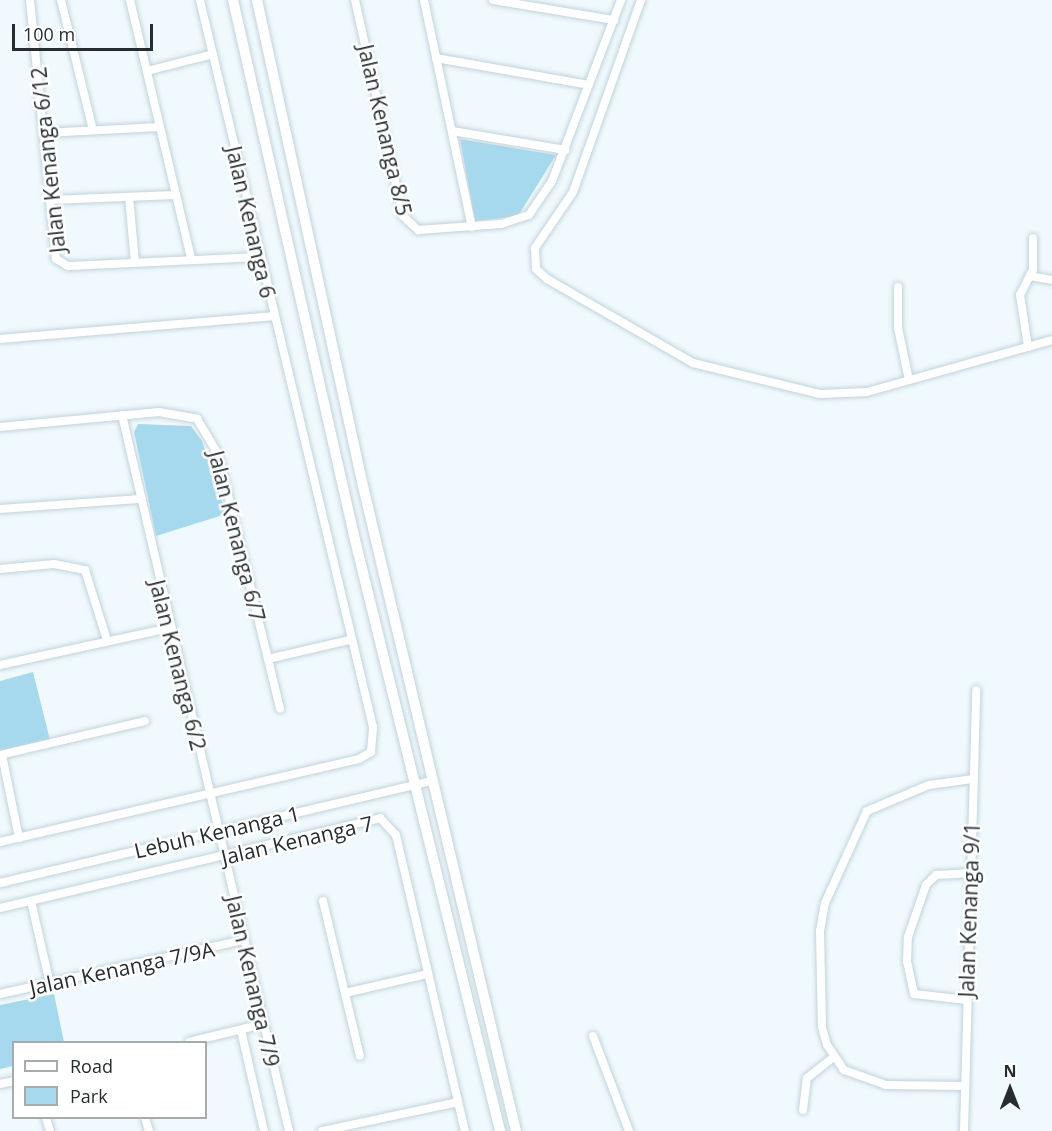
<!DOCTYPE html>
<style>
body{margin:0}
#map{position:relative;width:1052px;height:1131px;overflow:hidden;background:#eff9fe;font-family:"Open Sans",sans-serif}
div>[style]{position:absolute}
.green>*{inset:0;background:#a6d9ee}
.roads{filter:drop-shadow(0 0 2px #c2d3da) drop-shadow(0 0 2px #c2d3da)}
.minor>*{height:8px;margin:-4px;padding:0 4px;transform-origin:4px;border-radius:4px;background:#fff}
.tertiary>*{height:10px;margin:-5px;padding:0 5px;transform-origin:5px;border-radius:5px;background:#fff}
span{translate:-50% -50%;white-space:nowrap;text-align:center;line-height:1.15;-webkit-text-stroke:5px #fff;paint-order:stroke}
.street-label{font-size:21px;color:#262c2f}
.legend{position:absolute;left:12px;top:1041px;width:195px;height:78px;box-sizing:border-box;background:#fff;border:2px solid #a8abac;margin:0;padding:8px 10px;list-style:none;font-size:18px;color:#262c2f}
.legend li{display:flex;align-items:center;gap:12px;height:30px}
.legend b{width:30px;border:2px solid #a8abac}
.north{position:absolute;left:980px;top:1059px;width:60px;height:60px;-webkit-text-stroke:4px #fff;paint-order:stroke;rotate:0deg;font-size:16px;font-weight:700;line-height:24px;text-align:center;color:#262c2f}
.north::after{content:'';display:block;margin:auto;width:21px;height:27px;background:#262c2f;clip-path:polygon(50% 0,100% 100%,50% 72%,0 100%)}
.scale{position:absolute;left:12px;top:24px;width:141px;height:27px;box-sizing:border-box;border:3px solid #262c2f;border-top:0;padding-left:8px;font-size:18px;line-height:21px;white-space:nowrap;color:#262c2f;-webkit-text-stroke:4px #fff;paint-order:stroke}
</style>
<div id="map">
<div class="green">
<i style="clip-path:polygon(460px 139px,556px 155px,518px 216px,475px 221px)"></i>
<i style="clip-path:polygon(138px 424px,191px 426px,202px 441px,226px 514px,156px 536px,134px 432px)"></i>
<i style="clip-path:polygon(33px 672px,50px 740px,0 753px,0 681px)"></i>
<i style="clip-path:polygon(54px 994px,64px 1042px,14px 1042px,13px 1066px,0 1069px,0 1005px)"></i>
</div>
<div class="roads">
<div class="minor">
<i style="left:30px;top:0;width:260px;rotate:84.3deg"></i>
<i style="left:56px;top:259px;width:14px;rotate:30deg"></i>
<i style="left:68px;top:266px;width:192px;rotate:-2.7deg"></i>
<i style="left:61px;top:0;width:134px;rotate:76.2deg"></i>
<i style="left:130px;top:0;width:266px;rotate:76.7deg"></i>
<i style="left:355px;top:0;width:221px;rotate:77.5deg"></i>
<i style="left:403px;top:216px;width:21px;rotate:43deg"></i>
<i style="left:418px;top:230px;width:83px;rotate:-4.1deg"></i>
<i style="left:501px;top:224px;width:29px;rotate:-18deg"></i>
<i style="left:529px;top:215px;width:41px;rotate:-55.9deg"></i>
<i style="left:552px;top:181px;width:194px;rotate:-69.1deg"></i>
<i style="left:424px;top:0;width:232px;rotate:78.1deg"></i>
<i style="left:493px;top:0;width:123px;rotate:9.4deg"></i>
<i style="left:641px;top:0;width:204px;rotate:109.5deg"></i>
<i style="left:573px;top:192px;width:68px;rotate:124.2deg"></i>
<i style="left:535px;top:248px;width:21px;rotate:87deg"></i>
<i style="left:536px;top:269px;width:15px;rotate:42deg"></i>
<i style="left:547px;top:279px;width:168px;rotate:29.9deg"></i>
<i style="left:693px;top:363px;width:131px;rotate:13.7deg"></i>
<i style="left:820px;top:394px;width:47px;rotate:-2.4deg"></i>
<i style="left:867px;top:392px;width:192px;rotate:-15.7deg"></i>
<i style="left:436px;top:58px;width:155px;rotate:10deg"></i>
<i style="left:147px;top:71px;width:68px;rotate:-14.4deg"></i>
<i style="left:452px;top:131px;width:115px;rotate:9.5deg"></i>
<i style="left:44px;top:133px;width:115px;rotate:-3deg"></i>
<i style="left:129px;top:197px;width:66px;rotate:84.8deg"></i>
<i style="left:50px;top:200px;width:125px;rotate:-2.3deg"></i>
<i style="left:1030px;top:276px;width:22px;rotate:10deg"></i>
<i style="left:898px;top:287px;width:41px;rotate:90deg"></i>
<i style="left:898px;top:328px;width:53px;rotate:78.1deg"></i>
<i style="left:0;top:339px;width:275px;rotate:-4.8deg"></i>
<i style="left:1028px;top:347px;width:53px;rotate:-98.7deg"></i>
<i style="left:1020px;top:295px;width:28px;rotate:-63deg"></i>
<i style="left:1033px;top:270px;width:32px;rotate:-90deg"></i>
<i style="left:122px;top:415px;width:735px;rotate:76.87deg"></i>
<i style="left:0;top:427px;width:160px;rotate:-5.4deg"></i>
<i style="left:159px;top:412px;width:39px;rotate:10deg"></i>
<i style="left:197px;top:419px;width:41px;rotate:59deg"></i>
<i style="left:218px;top:454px;width:262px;rotate:76.3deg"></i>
<i style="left:0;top:509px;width:138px;rotate:-4.1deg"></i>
<i style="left:0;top:569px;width:54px;rotate:-5.3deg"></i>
<i style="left:54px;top:564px;width:32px;rotate:11deg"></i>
<i style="left:85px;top:570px;width:73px;rotate:72.6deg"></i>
<i style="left:268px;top:659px;width:83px;rotate:-13.2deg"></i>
<i style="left:0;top:665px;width:174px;rotate:-12.3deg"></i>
<i style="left:0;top:755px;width:149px;rotate:-13.2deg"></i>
<i style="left:2px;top:755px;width:85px;rotate:78.4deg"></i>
<i style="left:0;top:842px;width:368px;rotate:-13deg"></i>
<i style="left:359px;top:759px;width:14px;rotate:-30deg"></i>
<i style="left:371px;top:752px;width:25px;rotate:-85deg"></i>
<i style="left:373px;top:727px;width:747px;rotate:-103.39deg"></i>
<i style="left:0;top:883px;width:445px;rotate:-13.3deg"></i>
<i style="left:31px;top:901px;width:85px;rotate:77.1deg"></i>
<i style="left:323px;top:901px;width:159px;rotate:76.6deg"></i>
<i style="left:0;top:908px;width:391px;rotate:-13.3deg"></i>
<i style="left:380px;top:818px;width:23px;rotate:47deg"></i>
<i style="left:396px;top:835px;width:304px;rotate:76.9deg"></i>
<i style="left:345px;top:993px;width:84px;rotate:-13deg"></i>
<i style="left:0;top:994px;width:250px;rotate:-12.5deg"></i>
<i style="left:966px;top:1000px;width:52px;rotate:-173.4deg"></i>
<i style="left:914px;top:994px;width:33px;rotate:-102deg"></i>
<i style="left:907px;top:962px;width:25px;rotate:-88deg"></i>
<i style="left:908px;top:937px;width:55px;rotate:-70.9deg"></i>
<i style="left:926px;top:885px;width:14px;rotate:-45deg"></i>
<i style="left:936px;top:875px;width:34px;rotate:-3deg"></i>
<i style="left:241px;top:1030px;width:104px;rotate:77.2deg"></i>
<i style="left:593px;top:1036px;width:102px;rotate:69.2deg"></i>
<i style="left:189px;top:1042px;width:76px;rotate:-13.7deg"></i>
<i style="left:0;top:1084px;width:14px;rotate:-12deg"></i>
<i style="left:965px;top:1086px;width:79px;rotate:-179.3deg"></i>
<i style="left:886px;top:1085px;width:45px;rotate:-160.3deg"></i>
<i style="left:844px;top:1070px;width:30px;rotate:-124deg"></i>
<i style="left:827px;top:1045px;width:19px;rotate:-106deg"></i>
<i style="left:822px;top:1027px;width:96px;rotate:-91.2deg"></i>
<i style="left:820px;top:931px;width:28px;rotate:-80deg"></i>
<i style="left:825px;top:903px;width:101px;rotate:-65.5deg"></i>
<i style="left:867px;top:811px;width:67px;rotate:-22.8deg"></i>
<i style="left:929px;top:785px;width:43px;rotate:-7.9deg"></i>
<i style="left:803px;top:1110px;width:32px;rotate:-83deg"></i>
<i style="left:807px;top:1078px;width:33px;rotate:-38deg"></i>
<i style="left:46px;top:1118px;width:14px;rotate:73deg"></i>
<i style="left:145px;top:1118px;width:14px;rotate:73deg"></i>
<i style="left:322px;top:1131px;width:139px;rotate:-12deg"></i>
<i style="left:964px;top:1131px;width:441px;rotate:-88.4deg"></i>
</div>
<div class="tertiary">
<i style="left:233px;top:0;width:554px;rotate:77.27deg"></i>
<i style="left:355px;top:540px;width:609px;rotate:76.21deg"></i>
<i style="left:257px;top:0;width:497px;rotate:77.7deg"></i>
<i style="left:363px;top:486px;width:663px;rotate:76.66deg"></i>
</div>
</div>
<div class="street-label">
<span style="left:385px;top:130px;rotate:77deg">Jalan Kenanga 8/5</span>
<span style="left:48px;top:160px;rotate:-96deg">Jalan Kenanga 6/12</span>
<span style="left:251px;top:222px;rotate:77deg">Jalan Kenanga 6</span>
<span style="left:237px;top:536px;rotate:76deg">Jalan Kenanga 6/7</span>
<span style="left:178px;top:665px;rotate:76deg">Jalan Kenanga 6/2</span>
<span style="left:217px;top:832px;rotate:-13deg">Lebuh Kenanga 1</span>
<span style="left:297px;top:840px;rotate:-13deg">Jalan Kenanga 7</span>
<span style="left:969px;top:910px;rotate:-88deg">Jalan Kenanga 9/1</span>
<span style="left:122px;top:968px;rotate:-12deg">Jalan Kenanga 7/9A</span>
<span style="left:253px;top:981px;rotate:77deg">Jalan Kenanga 7/9</span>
</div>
<ul class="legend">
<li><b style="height:8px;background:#fff"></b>Road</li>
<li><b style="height:16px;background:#a6d9ee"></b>Park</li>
</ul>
<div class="north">N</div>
<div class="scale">100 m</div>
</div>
